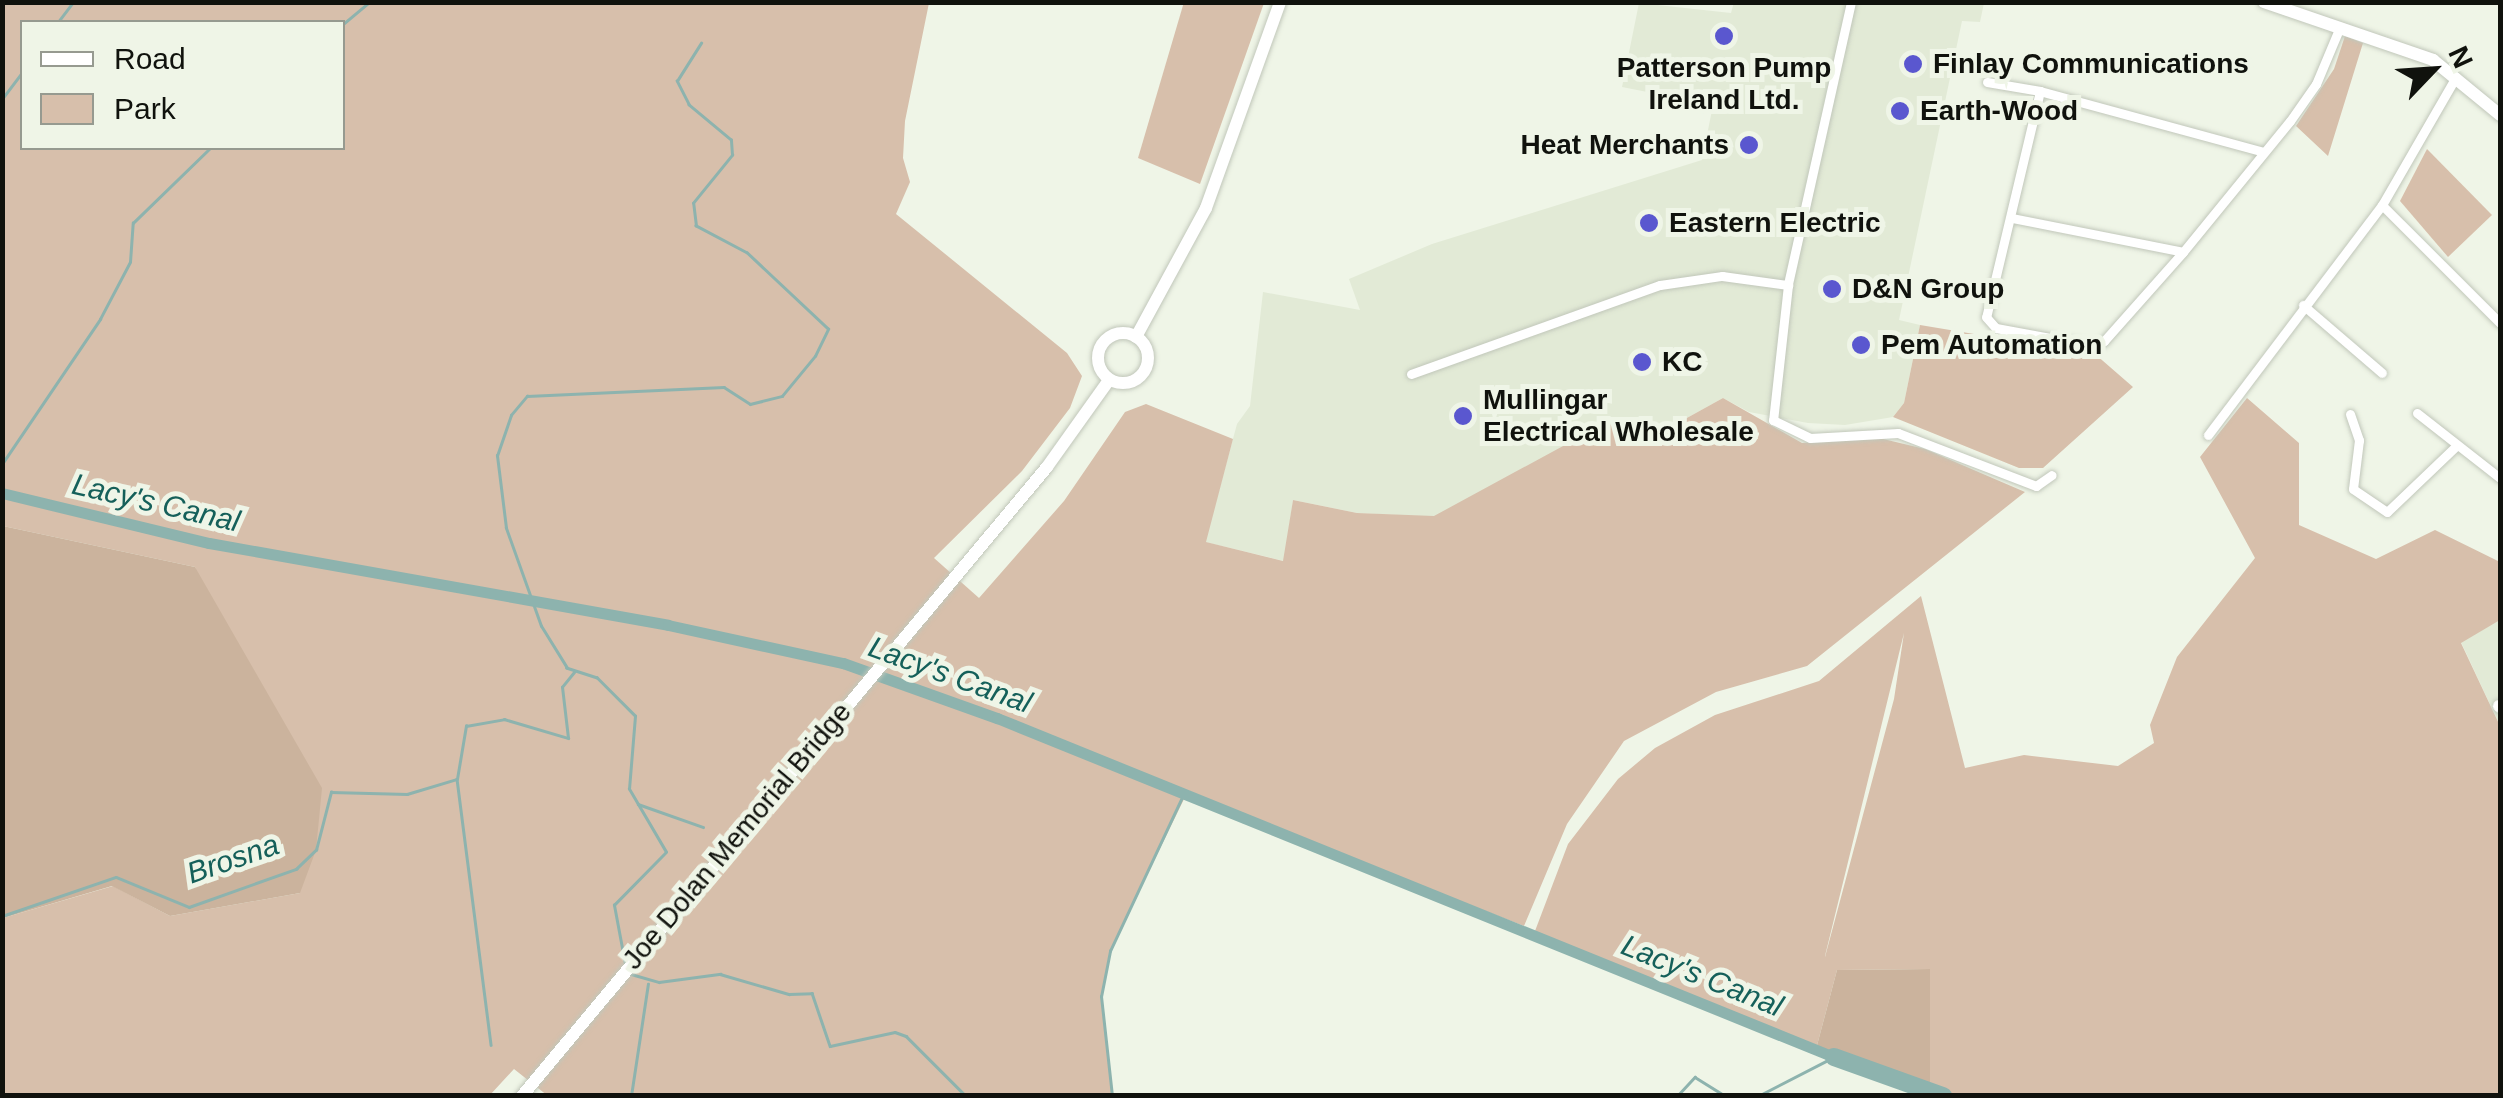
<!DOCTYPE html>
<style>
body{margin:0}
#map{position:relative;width:2503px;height:1098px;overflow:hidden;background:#eff5e7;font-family:Arial,sans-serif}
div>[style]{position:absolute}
.built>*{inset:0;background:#e2ead6}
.green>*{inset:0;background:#d7bfab}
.forest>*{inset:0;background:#cbb39d}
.stream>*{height:2.5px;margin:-1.25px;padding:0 1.25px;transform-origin:1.25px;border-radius:1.25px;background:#8db3ae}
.canal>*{height:11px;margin:-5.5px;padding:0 5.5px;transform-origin:5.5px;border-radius:5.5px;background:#8db3ae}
.river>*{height:18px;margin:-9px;padding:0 9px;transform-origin:9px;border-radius:9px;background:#8db3ae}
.roads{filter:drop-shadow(0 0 2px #c1c7ba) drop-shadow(0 0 2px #c1c7ba)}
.street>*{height:9px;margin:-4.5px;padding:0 4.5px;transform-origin:4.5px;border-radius:4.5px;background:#fff}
.secondary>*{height:12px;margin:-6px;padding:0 6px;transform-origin:6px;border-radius:6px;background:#fff}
.secondary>.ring{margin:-6px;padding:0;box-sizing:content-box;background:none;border:12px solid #fff;border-radius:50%}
.dots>*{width:28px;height:28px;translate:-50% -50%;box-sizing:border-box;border:5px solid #eff5e7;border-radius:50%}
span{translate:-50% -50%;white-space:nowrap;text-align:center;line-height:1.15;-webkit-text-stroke:10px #eff5e7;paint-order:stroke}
.poi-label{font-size:28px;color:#10120d;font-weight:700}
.left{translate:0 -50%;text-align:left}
.right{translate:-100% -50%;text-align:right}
.street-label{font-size:28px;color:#10120d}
.water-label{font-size:30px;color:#15605a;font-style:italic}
.frame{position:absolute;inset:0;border:5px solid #10120d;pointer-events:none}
.legend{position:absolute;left:20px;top:20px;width:325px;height:130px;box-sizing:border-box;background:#eff5e7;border:2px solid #969a90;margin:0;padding:12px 18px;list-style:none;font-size:30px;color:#10120d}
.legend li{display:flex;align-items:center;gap:20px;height:50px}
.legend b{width:50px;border:2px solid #969a90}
.north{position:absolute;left:2383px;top:20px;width:100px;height:100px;-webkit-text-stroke:8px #eff5e7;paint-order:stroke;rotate:65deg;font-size:28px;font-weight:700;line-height:40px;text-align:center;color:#10120d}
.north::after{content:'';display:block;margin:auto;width:35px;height:45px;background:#10120d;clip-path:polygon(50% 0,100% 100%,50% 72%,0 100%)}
</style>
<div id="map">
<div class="built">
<i style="clip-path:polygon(1734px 2px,1984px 3px,1980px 22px,1962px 21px,1899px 320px,1920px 325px,1904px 403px,1893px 417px,1845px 425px,1808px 423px,1749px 412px,1723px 398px,1676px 424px,1598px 427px,1438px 517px,1357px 513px,1293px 500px,1284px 561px,1205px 542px,1237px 424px,1250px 406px,1263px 292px,1360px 310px,1349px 279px,1432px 244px,1702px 160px,1713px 105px,1622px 87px,1639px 3px,1731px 13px)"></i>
<i style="clip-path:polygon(2500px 620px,2500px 726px,2461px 642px)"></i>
</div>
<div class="green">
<i style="clip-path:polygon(evenodd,3px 2px,929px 3px,905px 121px,903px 158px,910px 182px,896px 214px,1067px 353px,1082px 376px,1070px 408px,1022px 471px,934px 558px,979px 598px,1064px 501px,1125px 412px,1146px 404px,1233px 439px,1206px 542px,1283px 561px,1293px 500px,1357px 513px,1434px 516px,1598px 427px,1646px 417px,1652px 426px,1676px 424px,1723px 398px,1802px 443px,1879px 438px,1925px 449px,2025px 492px,1807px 666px,1716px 692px,1624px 741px,1567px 824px,1524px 926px,1186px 795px,1110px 951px,1101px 997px,1112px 1096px,548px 1096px,514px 1069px,490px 1095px,3px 1095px,3px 918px,113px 886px,170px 916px,300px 893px,195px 567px,3px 526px,3px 2px,22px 22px,342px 22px,342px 148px,22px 148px,22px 22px)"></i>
<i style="clip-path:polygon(1184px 2px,1264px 3px,1200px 184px,1138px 158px)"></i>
<i style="clip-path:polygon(2345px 36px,2363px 43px,2328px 156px,2296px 126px,2334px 69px)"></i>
<i style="clip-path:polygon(2427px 149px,2492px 215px,2448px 257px,2400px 201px)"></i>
<i style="clip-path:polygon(1920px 325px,2095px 354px,2133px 387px,2043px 468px,2019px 468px,1893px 417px,1904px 403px)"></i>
<i style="clip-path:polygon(evenodd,2247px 398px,2299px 443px,2299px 525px,2376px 559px,2435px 530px,2500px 562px,2500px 620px,2461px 643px,2500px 726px,2500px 1095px,1930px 1094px,1930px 969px,1837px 970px,1816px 1049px,1535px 931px,1568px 844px,1618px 779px,1655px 748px,1715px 715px,1819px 681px,1921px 596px,1965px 768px,2024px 755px,2118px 766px,2154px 743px,2150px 725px,2177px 657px,2255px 558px,2200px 457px,2247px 398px,1904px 633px,1894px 699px,1825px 957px,1825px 956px,1904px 633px)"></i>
</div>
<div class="forest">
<i style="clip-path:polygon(3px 526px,195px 567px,322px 788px,316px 850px,300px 893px,170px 916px,112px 886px,3px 918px)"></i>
<i style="clip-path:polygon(1930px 969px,1930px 1094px,1816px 1049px,1837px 970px)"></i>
</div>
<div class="stream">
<i style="left:58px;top:22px;width:25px;rotate:-53deg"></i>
<i style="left:342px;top:25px;width:35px;rotate:-40deg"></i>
<i style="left:2px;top:99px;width:34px;rotate:-53deg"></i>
<i style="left:2px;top:464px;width:175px;rotate:-55.9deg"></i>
<i style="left:100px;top:319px;width:64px;rotate:-62.2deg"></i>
<i style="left:130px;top:262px;width:39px;rotate:-86deg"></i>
<i style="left:133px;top:223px;width:107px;rotate:-44.2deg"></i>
<i style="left:457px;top:779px;width:268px;rotate:82.7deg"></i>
<i style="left:638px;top:804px;width:69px;rotate:19.5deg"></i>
<i style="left:2px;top:916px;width:120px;rotate:-18.9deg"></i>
<i style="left:116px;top:877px;width:79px;rotate:22.3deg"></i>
<i style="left:189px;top:907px;width:114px;rotate:-19.6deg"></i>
<i style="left:296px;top:869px;width:28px;rotate:-44deg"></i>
<i style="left:316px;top:850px;width:60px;rotate:-75.5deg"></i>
<i style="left:331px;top:792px;width:76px;rotate:1.5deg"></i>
<i style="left:407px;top:794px;width:52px;rotate:-16.7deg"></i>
<i style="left:457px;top:779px;width:54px;rotate:-80.4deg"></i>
<i style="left:466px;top:726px;width:39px;rotate:-10deg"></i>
<i style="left:504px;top:719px;width:67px;rotate:16.5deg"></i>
<i style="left:568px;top:738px;width:51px;rotate:-96.7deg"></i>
<i style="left:562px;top:687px;width:19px;rotate:-51deg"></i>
<i style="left:625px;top:964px;width:60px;rotate:-100.6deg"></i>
<i style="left:614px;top:905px;width:74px;rotate:-45.5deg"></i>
<i style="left:666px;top:852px;width:73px;rotate:-120.4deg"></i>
<i style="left:629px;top:789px;width:73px;rotate:-85.3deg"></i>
<i style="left:635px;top:716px;width:54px;rotate:-135deg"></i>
<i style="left:597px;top:678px;width:32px;rotate:-162deg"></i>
<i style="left:567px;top:668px;width:49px;rotate:-121.8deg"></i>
<i style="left:541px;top:626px;width:104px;rotate:-109.7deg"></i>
<i style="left:506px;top:528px;width:73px;rotate:-97.1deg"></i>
<i style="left:497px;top:456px;width:43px;rotate:-71.1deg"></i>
<i style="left:511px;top:415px;width:25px;rotate:-50deg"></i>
<i style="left:527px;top:396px;width:197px;rotate:-2.6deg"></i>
<i style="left:724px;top:387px;width:31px;rotate:33deg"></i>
<i style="left:750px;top:404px;width:33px;rotate:-14deg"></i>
<i style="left:782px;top:396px;width:52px;rotate:-50.5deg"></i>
<i style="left:815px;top:356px;width:30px;rotate:-64deg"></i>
<i style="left:828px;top:329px;width:111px;rotate:-136.8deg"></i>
<i style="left:747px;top:253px;width:58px;rotate:-152.1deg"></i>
<i style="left:696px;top:226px;width:23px;rotate:-97deg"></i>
<i style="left:693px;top:203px;width:62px;rotate:-50.9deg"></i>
<i style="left:732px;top:155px;width:15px;rotate:-94deg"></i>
<i style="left:731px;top:140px;width:55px;rotate:-140.2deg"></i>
<i style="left:689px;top:105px;width:27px;rotate:-117deg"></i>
<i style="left:677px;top:81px;width:45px;rotate:-57.7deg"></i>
<i style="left:631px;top:974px;width:29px;rotate:16deg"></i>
<i style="left:659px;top:982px;width:62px;rotate:-7.5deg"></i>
<i style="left:720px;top:974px;width:72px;rotate:16.2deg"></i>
<i style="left:789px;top:994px;width:23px;rotate:-2deg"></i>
<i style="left:812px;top:993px;width:56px;rotate:71.2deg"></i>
<i style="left:830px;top:1046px;width:66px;rotate:-12.2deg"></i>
<i style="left:895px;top:1032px;width:12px;rotate:20deg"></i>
<i style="left:906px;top:1036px;width:85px;rotate:45deg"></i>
<i style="left:631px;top:1096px;width:113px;rotate:-81.4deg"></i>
<i style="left:1112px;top:1096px;width:100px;rotate:-96.3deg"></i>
<i style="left:1101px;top:997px;width:47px;rotate:-78.9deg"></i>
<i style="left:1110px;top:951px;width:174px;rotate:-64.9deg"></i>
<i style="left:1677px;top:1096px;width:26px;rotate:-47deg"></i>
<i style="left:1695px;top:1077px;width:36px;rotate:32deg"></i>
<i style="left:1758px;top:1096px;width:85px;rotate:-27.2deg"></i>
</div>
<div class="canal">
<i style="left:2px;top:493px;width:213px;rotate:13.6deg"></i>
<i style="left:209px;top:543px;width:466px;rotate:10.1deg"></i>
<i style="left:668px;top:625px;width:179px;rotate:12.3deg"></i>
<i style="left:843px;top:663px;width:164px;rotate:19.7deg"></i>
<i style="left:997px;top:718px;width:903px;rotate:22.05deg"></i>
</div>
<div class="river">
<i style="left:1834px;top:1057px;width:116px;rotate:19.7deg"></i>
</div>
<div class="roads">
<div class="street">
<i style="left:1851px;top:2px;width:290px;rotate:102.6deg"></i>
<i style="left:1788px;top:285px;width:136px;rotate:96.3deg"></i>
<i style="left:1773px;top:420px;width:41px;rotate:25.9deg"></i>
<i style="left:1810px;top:438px;width:88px;rotate:-3.3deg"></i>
<i style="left:1898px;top:433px;width:148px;rotate:21deg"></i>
<i style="left:2036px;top:486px;width:19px;rotate:-35deg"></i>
<i style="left:1987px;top:82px;width:54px;rotate:9.6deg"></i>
<i style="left:2264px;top:152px;width:232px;rotate:-164.8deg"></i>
<i style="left:2040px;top:91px;width:232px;rotate:103.4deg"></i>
<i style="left:1986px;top:317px;width:15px;rotate:48deg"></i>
<i style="left:1996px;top:328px;width:99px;rotate:10.5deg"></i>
<i style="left:2093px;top:346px;width:12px;rotate:-24deg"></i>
<i style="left:2104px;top:341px;width:119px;rotate:-48.4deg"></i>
<i style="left:2183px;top:252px;width:169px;rotate:-50.8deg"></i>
<i style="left:2290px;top:121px;width:45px;rotate:-54.9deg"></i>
<i style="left:2316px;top:84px;width:62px;rotate:-67.2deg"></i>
<i style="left:2382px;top:205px;width:167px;rotate:45deg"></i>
<i style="left:2012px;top:218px;width:174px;rotate:11.2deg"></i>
<i style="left:2303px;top:305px;width:104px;rotate:40.7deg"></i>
<i style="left:1411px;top:374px;width:264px;rotate:-19.7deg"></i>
<i style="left:1660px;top:285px;width:63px;rotate:-8.3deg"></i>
<i style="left:1722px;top:276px;width:67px;rotate:7.8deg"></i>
<i style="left:2417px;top:413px;width:105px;rotate:38.1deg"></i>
<i style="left:2350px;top:414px;width:28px;rotate:71deg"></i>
<i style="left:2359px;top:440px;width:49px;rotate:97deg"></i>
<i style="left:2353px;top:489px;width:41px;rotate:34.1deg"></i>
<i style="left:2387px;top:512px;width:97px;rotate:-43.7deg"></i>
<i style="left:2208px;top:435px;width:288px;rotate:-52.9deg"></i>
<i style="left:2382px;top:205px;width:148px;rotate:-60deg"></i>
</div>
<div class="secondary">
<i style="left:2264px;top:2px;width:179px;rotate:18.9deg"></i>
<i style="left:2433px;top:60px;width:87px;rotate:39.4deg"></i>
<i class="ring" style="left:1098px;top:333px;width:38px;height:38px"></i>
<i style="left:1136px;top:337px;width:147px;rotate:-61.5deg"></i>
<i style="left:1206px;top:208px;width:219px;rotate:-70.2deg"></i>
<i style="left:2499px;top:706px;width:1px;rotate:45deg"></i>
<i style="left:522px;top:1096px;width:819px;rotate:-50.15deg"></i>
<i style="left:1047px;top:467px;width:107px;rotate:-54.5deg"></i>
</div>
</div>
<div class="dots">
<i style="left:1724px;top:36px;background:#5a57cf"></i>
<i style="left:1913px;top:64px;background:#5a57cf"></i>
<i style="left:1900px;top:111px;background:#5a57cf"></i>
<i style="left:1749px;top:145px;background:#5a57cf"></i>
<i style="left:1649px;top:223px;background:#5a57cf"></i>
<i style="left:1832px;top:289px;background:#5a57cf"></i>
<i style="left:1861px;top:345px;background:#5a57cf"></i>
<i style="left:1642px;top:362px;background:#5a57cf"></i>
<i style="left:1463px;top:416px;background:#5a57cf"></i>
</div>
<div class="poi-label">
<span class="left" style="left:1933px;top:64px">Finlay Communications</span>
<span style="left:1724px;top:84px">Patterson Pump<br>Ireland Ltd.</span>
<span class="left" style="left:1920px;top:111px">Earth-Wood</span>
<span class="right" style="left:1729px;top:145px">Heat Merchants</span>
<span class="left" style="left:1669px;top:223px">Eastern Electric</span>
<span class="left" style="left:1852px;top:289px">D&amp;N Group</span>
<span class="left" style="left:1881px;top:345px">Pem Automation</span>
<span class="left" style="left:1662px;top:362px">KC</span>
<span class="left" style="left:1483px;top:416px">Mullingar<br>Electrical Wholesale</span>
</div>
<div class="street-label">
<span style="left:737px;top:836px;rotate:-50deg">Joe Dolan Memorial Bridge</span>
</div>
<div class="water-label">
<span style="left:156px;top:503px;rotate:13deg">Lacy's Canal</span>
<span style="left:950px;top:675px;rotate:20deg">Lacy's Canal</span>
<span style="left:233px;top:859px;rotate:-19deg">Brosna</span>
<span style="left:1702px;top:976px;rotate:22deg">Lacy's Canal</span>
</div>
<div class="frame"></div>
<ul class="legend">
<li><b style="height:12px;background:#fff"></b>Road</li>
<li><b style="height:28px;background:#d7bfab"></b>Park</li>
</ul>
<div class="north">N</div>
</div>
